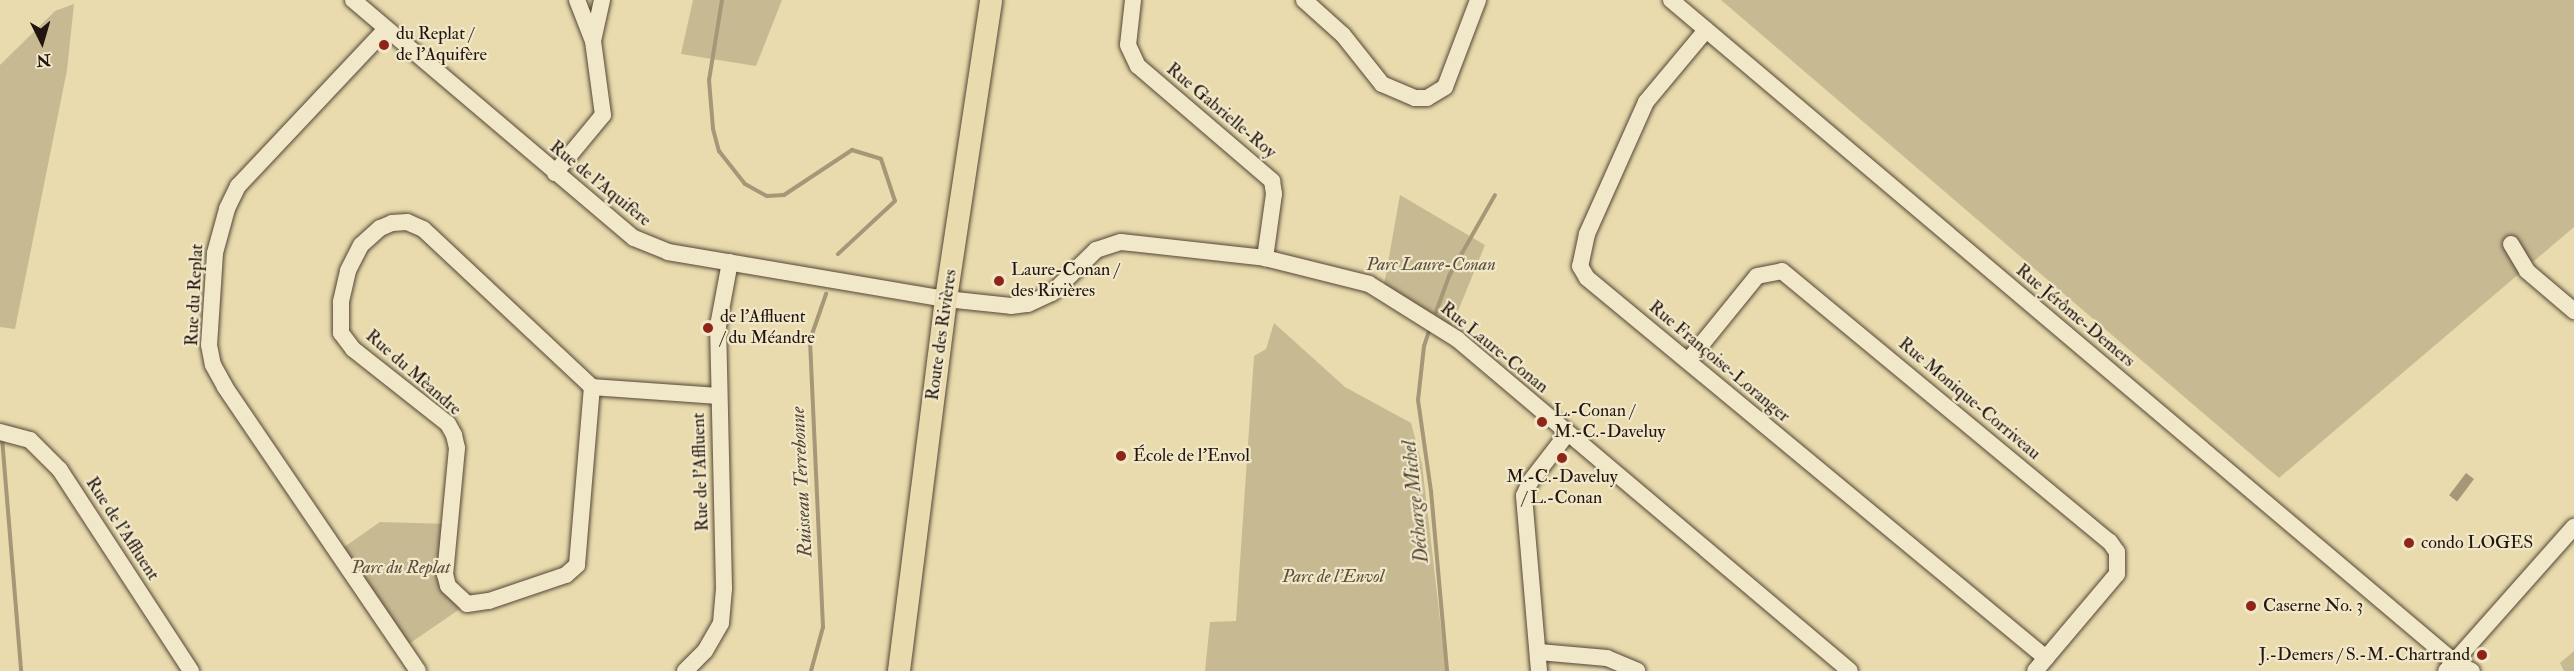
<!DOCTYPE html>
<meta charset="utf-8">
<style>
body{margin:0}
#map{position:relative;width:2574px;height:671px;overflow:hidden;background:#e9dbad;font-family:"IM FELL Double Pica",serif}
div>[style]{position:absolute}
.green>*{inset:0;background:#c7b992}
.water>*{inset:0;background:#a59777;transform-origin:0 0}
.stream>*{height:4px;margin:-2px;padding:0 2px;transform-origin:2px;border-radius:2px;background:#a59777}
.roads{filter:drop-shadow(0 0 2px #544636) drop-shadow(0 0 2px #544636)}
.minor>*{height:16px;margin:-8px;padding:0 8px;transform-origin:8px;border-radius:8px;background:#f1e8ca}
.major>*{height:22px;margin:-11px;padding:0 11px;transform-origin:11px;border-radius:11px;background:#e9dbad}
.dots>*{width:16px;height:16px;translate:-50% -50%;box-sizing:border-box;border:3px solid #f1e8ca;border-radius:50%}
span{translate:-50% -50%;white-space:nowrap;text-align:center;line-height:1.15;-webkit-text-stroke:4.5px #f1e8ca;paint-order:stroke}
.poi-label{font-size:18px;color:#22140f}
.left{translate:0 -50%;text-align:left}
.right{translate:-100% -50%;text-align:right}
.street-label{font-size:18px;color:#22140f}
.park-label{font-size:18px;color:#5c4e3d;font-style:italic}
.water-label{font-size:20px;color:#564839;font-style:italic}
.north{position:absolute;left:12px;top:12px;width:60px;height:60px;-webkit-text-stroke:4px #f1e8ca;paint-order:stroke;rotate:175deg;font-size:16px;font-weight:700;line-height:24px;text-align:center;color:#22140f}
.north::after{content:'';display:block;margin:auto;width:21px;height:27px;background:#22140f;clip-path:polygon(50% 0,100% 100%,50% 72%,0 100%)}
</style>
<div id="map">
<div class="green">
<i style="clip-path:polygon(693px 0,782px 0,756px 66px,681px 54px)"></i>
<i style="clip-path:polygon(1721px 0,2574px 0,2574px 227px,2279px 478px)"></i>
<i style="clip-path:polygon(74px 4px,67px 70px,15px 329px,0 327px,0 65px,55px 11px)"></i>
<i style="clip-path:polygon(1400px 195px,1485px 245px,1449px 333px,1383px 291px)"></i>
<i style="clip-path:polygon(1274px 323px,1345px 387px,1411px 423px,1422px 464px,1446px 671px,1205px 671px,1210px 622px,1236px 621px,1254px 356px,1266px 349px)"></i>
<i style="clip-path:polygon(380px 522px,449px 524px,445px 574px,467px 604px,403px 648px,337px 552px)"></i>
<i style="clip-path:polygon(2574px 651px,2574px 671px,2564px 671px,2560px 663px)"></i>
</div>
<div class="water">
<i style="left:2466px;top:473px;width:10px;height:28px;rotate:37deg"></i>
</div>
<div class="stream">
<i style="left:722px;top:0;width:81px;rotate:99.2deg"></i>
<i style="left:709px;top:80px;width:49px;rotate:85.3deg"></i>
<i style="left:713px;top:129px;width:23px;rotate:75deg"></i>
<i style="left:719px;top:151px;width:42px;rotate:51.8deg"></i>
<i style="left:745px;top:184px;width:25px;rotate:29deg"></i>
<i style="left:767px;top:196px;width:17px;rotate:-3deg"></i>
<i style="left:784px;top:195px;width:82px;rotate:-33.5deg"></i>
<i style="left:852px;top:150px;width:30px;rotate:17deg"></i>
<i style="left:881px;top:159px;width:44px;rotate:71.6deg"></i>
<i style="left:895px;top:201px;width:78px;rotate:137.1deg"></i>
<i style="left:1436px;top:312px;width:38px;rotate:-70deg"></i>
<i style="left:1449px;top:276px;width:93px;rotate:-60.4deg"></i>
<i style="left:1429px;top:331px;width:16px;rotate:108deg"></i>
<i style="left:1424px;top:346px;width:54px;rotate:96.3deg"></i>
<i style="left:1418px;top:400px;width:92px;rotate:81.9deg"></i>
<i style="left:1431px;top:491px;width:181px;rotate:84.9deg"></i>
<i style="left:2px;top:438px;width:234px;rotate:85.3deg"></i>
<i style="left:811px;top:671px;width:46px;rotate:-74.7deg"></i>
<i style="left:823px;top:627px;width:287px;rotate:-92.6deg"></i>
<i style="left:810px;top:340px;width:49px;rotate:-70.8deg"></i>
</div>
<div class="roads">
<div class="minor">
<i style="left:353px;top:0;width:368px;rotate:40.3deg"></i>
<i style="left:634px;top:238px;width:37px;rotate:22deg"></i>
<i style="left:668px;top:252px;width:282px;rotate:9.6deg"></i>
<i style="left:946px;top:299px;width:65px;rotate:6.1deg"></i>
<i style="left:1011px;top:306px;width:17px;rotate:-7deg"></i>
<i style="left:1028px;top:304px;width:26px;rotate:-25deg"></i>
<i style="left:1052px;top:293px;width:62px;rotate:-44.3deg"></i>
<i style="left:1096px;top:250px;width:26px;rotate:-18deg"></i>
<i style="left:1121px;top:242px;width:145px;rotate:6.3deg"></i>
<i style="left:1265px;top:258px;width:107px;rotate:14deg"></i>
<i style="left:1369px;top:284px;width:104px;rotate:32deg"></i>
<i style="left:1457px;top:339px;width:514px;rotate:40.19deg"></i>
<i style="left:1133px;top:0;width:45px;rotate:96.3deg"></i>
<i style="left:1128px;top:45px;width:23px;rotate:65deg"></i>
<i style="left:1138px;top:66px;width:177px;rotate:40.6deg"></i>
<i style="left:1272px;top:181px;width:13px;rotate:81deg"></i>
<i style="left:1274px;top:194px;width:65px;rotate:98deg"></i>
<i style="left:1304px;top:0;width:52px;rotate:41.9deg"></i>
<i style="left:1343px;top:35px;width:63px;rotate:51.5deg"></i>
<i style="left:1382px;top:84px;width:36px;rotate:23deg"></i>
<i style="left:1415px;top:98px;width:12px"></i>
<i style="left:1427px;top:98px;width:21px;rotate:-31deg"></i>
<i style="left:1445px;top:87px;width:93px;rotate:-69.2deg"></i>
<i style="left:1671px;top:0;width:1025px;rotate:40.21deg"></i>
<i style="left:2454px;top:662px;width:20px;rotate:27deg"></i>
<i style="left:386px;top:29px;width:216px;rotate:133.3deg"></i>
<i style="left:238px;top:186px;width:25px;rotate:116deg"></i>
<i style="left:227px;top:209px;width:46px;rotate:105.3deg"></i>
<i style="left:215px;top:253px;width:92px;rotate:93.7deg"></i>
<i style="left:209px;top:345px;width:20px;rotate:79deg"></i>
<i style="left:213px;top:365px;width:25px;rotate:61deg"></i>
<i style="left:225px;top:387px;width:343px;rotate:55.8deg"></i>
<i style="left:1706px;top:30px;width:94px;rotate:129.8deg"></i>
<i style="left:1646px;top:102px;width:145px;rotate:114.1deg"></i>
<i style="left:1587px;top:234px;width:33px;rotate:102deg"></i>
<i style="left:1580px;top:266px;width:14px;rotate:60deg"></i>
<i style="left:1587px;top:278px;width:596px;rotate:39.62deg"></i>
<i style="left:593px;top:41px;width:42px;rotate:-77.6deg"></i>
<i style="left:555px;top:173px;width:75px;rotate:-50.4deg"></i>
<i style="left:603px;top:115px;width:75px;rotate:-97.7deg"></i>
<i style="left:593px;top:41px;width:44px;rotate:-111.3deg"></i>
<i style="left:2511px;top:244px;width:31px;rotate:59deg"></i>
<i style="left:2527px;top:271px;width:62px;rotate:40.4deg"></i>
<i style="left:1688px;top:361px;width:109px;rotate:-50.9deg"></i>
<i style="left:1757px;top:276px;width:25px;rotate:-11deg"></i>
<i style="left:1782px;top:271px;width:425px;rotate:39.6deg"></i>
<i style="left:2110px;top:542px;width:12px;rotate:55deg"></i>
<i style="left:2117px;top:552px;width:22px;rotate:90deg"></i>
<i style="left:2117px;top:574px;width:127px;rotate:130.2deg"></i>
<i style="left:592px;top:387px;width:231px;rotate:-136.9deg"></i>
<i style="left:423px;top:229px;width:17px;rotate:-156deg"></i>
<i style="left:407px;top:222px;width:15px;rotate:176deg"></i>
<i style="left:392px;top:223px;width:13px;rotate:157deg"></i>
<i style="left:380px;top:228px;width:25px;rotate:138deg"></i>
<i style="left:361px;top:245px;width:29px;rotate:117deg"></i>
<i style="left:348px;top:271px;width:32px;rotate:103deg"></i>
<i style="left:341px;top:302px;width:31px;rotate:90deg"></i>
<i style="left:341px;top:333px;width:20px;rotate:53deg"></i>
<i style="left:353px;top:349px;width:121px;rotate:38.3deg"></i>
<i style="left:448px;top:424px;width:13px;rotate:61deg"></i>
<i style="left:454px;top:435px;width:13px;rotate:77deg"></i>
<i style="left:457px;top:448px;width:127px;rotate:95.4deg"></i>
<i style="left:445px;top:574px;width:12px;rotate:76deg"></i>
<i style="left:448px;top:586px;width:26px;rotate:43deg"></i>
<i style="left:467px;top:604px;width:22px;rotate:-8deg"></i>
<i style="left:489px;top:601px;width:81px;rotate:-18.7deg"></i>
<i style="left:566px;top:575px;width:15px;rotate:-42deg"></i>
<i style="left:577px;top:565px;width:179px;rotate:-85.2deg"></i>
<i style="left:592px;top:387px;width:126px;rotate:4.1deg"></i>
<i style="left:0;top:432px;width:31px;rotate:15deg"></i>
<i style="left:30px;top:440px;width:42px;rotate:45deg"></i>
<i style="left:60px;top:470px;width:240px;rotate:56.9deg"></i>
<i style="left:1539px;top:652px;width:68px;rotate:5deg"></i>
<i style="left:1607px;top:658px;width:33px;rotate:23deg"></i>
<i style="left:685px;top:671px;width:28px;rotate:-45deg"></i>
<i style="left:705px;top:651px;width:32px;rotate:-60deg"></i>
<i style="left:721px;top:623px;width:35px;rotate:-85deg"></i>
<i style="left:724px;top:588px;width:262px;rotate:-91.3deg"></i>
<i style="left:718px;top:326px;width:65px;rotate:-79.4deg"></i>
<i style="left:1539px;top:671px;width:176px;rotate:-94.9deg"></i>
<i style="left:1524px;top:496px;width:15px;rotate:-67deg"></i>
<i style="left:1530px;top:482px;width:61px;rotate:-52.4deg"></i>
<i style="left:2446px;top:671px;width:193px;rotate:-48.4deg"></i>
</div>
<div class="major">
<i style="left:899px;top:671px;width:375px;rotate:-82.8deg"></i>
<i style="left:946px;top:299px;width:302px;rotate:-81.4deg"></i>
</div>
</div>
<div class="dots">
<i style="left:384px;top:45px;background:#8f2418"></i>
<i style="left:999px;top:281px;background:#8f2418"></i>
<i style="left:708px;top:328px;background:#8f2418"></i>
<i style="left:1542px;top:422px;background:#8f2418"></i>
<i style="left:1121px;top:456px;background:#8f2418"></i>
<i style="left:1562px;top:458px;background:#8f2418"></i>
<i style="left:2409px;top:543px;background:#8f2418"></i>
<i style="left:2251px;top:606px;background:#8f2418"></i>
<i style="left:2482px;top:655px;background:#8f2418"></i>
</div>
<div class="poi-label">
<span class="left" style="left:396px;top:45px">du Replat /<br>de l'Aquifère</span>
<span class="left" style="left:1011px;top:281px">Laure-Conan /<br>des Rivières</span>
<span class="left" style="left:720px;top:328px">de l'Affluent<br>/ du Méandre</span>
<span class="left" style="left:1554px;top:422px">L.-Conan /<br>M.-C.-Daveluy</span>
<span class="left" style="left:1133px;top:456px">École de l'Envol</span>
<span style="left:1562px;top:488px">M.-C.-Daveluy<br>/ L.-Conan</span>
<span class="left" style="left:2421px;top:543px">condo LOGES</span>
<span class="left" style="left:2263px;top:606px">Caserne No. 3</span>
<span class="right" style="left:2470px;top:655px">J.-Demers / S.-M.-Chartrand</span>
</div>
<div class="street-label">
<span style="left:1221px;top:111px;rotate:40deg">Rue Gabrielle-Roy</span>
<span style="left:600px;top:184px;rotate:39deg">Rue de l'Aquifère</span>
<span style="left:195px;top:295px;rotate:-87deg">Rue du Replat</span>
<span style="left:2075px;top:316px;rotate:40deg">Rue Jérôme-Demers</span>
<span style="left:942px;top:335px;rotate:-82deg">Route des Rivières</span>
<span style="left:1494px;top:348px;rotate:39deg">Rue Laure-Conan</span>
<span style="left:1719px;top:362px;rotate:40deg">Rue Françoise-Loranger</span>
<span style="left:413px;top:373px;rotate:41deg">Rue du Mèandre</span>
<span style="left:1969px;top:399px;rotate:40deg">Rue Monique-Corriveau</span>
<span style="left:701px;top:472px;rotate:-92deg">Rue de l'Affluent</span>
<span style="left:122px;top:529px;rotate:57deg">Rue de l'Affluent</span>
</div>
<div class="park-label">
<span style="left:1431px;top:265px">Parc Laure-Conan</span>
<span style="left:401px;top:568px">Parc du Replat</span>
<span style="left:1333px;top:577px">Parc de l'Envol</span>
</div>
<div class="water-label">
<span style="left:801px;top:482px;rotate:-93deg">Ruisseau Terrebonne</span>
<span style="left:1415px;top:502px;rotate:-96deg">Décharge Michel</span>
</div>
<div class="north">N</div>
</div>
